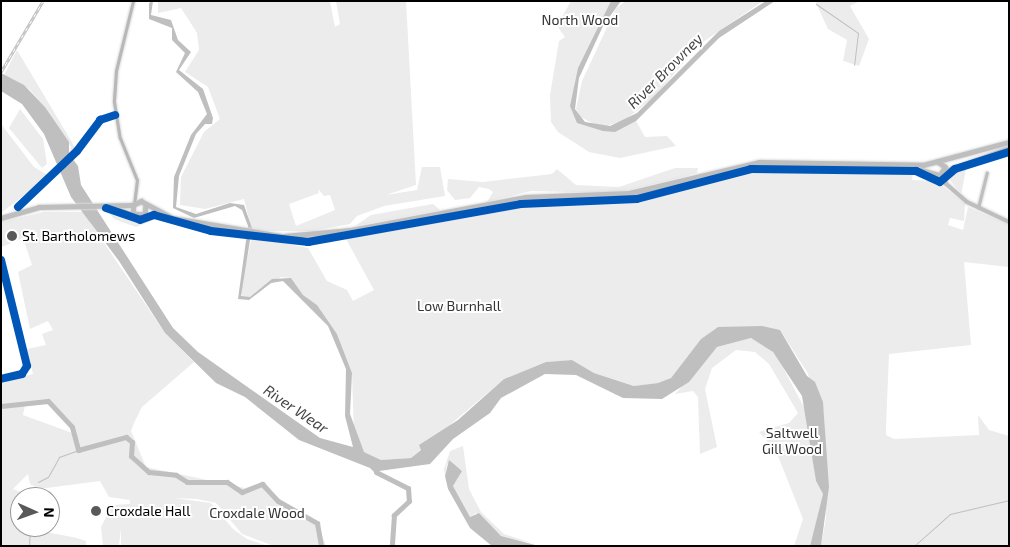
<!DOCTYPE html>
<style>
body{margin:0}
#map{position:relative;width:1010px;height:547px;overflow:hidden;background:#fff;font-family:"Exo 2",sans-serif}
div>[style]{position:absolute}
.green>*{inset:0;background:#ececec}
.water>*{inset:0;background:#bfbfbf}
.stream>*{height:1px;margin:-0.5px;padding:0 0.5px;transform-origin:0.5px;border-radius:0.5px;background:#bfbfbf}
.river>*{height:5px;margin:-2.5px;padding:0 2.5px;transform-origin:2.5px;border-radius:2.5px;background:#bfbfbf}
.roads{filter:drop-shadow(0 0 1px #dbdbdb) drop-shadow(0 0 1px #dbdbdb)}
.minor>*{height:2.5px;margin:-1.25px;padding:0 1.25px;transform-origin:1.25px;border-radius:1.25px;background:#bebebe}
.secondary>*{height:3px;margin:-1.5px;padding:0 1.5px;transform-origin:1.5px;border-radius:1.5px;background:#b8b8b8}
.primary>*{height:4px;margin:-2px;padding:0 2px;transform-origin:2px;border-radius:2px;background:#bebebe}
.trunk>*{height:4.5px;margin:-2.25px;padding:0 2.25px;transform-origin:2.25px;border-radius:2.25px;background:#bebebe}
.rail>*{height:3px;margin-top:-1.5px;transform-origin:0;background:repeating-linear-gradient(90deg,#fff 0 4px,#bebebe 0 8px);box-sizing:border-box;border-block:1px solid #bebebe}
.cycleway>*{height:8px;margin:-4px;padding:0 4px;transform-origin:4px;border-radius:4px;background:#0057b8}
.dots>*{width:14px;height:14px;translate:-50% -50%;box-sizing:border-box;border:2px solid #fff;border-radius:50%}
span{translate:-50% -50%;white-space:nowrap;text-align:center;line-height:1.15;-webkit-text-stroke:4px #fff;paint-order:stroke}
.park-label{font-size:14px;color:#333}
.poi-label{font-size:14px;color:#000}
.left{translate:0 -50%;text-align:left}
.water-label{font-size:15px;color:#444;font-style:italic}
.frame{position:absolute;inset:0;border:2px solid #000;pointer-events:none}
.north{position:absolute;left:10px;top:487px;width:50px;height:50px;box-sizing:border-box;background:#fff;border:1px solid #999;border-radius:50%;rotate:92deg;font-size:14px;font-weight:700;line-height:20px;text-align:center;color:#000}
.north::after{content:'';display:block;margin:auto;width:18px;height:22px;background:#595959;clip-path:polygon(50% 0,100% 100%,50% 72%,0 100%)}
</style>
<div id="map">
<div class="green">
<i style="clip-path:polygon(evenodd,158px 1px,330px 1px,335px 27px,340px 24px,336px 1px,406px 1px,416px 185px,386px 195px,417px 190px,422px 167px,440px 167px,445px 196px,384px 206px,357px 216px,350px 224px,312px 231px,252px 231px,244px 199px,205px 209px,180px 205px,181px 177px,204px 132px,220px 119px,208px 87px,185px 72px,199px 50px,197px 33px,181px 8px,158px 13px,158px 1px,318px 189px,324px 196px,330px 195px,335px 210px,296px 226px,289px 204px,319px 193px,318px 189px)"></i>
<i style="clip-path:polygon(571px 1px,614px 1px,576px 78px,573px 108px,582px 122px,611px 129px,635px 119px,645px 137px,667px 136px,676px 146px,620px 158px,589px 152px,558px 132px,551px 122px,550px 95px,559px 41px,565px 37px,557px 26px)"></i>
<i style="clip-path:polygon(626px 1px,763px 1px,700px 44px,653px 98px,625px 120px,607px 126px,594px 124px,581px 117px,576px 109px,582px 81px,616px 8px)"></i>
<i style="clip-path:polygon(815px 1px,860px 1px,850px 6px,869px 39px,859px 66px,843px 61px,847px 40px,828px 29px)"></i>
<i style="clip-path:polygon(17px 50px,76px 149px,69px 156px,71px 147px,45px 107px,29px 89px,4px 75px)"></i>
<i style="clip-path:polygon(20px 109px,43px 139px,47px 164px,42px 168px,9px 128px)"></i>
<i style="clip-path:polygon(1px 124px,34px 167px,49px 176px,1px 213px)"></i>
<i style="clip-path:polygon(675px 168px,698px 168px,697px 173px,683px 177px,616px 193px,531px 191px,487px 202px,493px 192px,489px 189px,479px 187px,470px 198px,455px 200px,447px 190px,448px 179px,483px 182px,552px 174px,557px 169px,576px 185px,619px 187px)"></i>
<i style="clip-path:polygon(966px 169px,962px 190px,961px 193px,949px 179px,955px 171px)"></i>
<i style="clip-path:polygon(753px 171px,913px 173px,912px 180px,936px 181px,965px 204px,964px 221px,950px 218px,948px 225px,963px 230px,968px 207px,1009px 225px,1009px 267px,964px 262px,971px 345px,889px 354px,886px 426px,886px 435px,894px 439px,979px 435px,978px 415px,989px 430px,1009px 436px,1009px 546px,821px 546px,826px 518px,824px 412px,807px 372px,780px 330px,718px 327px,701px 339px,671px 378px,658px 383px,635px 386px,594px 373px,572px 360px,546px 362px,504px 379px,411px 458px,381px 460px,364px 452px,354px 435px,352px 373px,337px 334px,317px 305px,303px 295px,291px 278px,281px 277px,250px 297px,244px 298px,240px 293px,252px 236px,308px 248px,327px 281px,347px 290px,353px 301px,374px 290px,346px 239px,536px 205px,633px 202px)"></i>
<i style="clip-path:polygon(433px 204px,440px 210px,355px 226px,371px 215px)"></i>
<i style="clip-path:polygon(evenodd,44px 212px,83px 212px,165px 333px,194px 362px,142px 407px,134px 423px,131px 431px,146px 467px,245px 488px,265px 482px,278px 499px,317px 521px,326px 546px,274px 546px,242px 534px,216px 503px,197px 499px,174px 498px,211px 503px,233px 529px,247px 539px,268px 546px,121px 546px,121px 528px,119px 546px,103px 546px,101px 527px,112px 505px,130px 504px,130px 500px,109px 497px,100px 481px,39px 489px,30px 484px,28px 474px,13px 489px,33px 497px,20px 497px,20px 527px,77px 538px,86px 541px,86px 546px,1px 546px,1px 382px,33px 374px,27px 349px,46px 345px,42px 334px,53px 330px,48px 321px,30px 329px,18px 272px,32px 265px,23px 238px,2px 247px,1px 222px,44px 212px,46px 402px,68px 419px,75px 434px,23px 415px,25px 405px,46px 402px)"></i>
<i style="clip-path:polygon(108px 212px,139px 221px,156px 219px,136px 227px,114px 219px)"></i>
<i style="clip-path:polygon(751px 338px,766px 345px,778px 358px,806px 411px,816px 481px,823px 494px,810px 546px,794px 546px,803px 519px,776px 451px,759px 432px,789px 423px,798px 413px,769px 364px,755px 352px,736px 350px,712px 368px,705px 389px,717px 447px,700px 454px,698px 397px,693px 391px,675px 394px,717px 347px)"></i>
<i style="clip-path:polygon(463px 446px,469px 489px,481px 512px,504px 534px,535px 544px,501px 536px,476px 513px,470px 517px,453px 486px,462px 470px,447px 464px,445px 476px,444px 469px,450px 451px)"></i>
</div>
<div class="water">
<i style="clip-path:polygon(153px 1px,151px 15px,171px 20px,178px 40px,191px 52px,179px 70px,203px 89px,213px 118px,212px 124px,205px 124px,196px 134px,179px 176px,176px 207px,196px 214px,230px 203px,244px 205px,252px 228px,241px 296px,250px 297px,272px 279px,291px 278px,303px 295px,317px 305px,337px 334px,352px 373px,350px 414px,364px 452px,381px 460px,411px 458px,421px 450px,419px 445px,458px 420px,504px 379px,546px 362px,572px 360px,594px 373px,634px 386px,658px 383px,671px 378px,701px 339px,718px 327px,762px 326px,780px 330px,807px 376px,815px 382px,823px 402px,829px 487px,821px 546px,810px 546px,823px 494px,816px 481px,802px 396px,773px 352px,751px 338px,717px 347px,689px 382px,662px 399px,623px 398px,576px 375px,545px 374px,501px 398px,490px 413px,453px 439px,430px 464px,379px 471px,378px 476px,370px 468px,299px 440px,245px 397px,216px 383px,165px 333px,119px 261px,71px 197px,44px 134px,22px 104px,1px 91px,1px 73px,24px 85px,45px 107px,69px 142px,69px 154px,78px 166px,81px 185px,173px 328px,198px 352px,320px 438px,353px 447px,345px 416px,346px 369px,328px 326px,283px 281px,271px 283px,249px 300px,238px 299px,248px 226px,242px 210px,235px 206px,194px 218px,173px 208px,174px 177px,191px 135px,207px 114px,198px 92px,176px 72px,185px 53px,172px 40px,172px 28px,149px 19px,149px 3px)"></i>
<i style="clip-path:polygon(611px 1px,621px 1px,603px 26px,579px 78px,575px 109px,585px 122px,610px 126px,637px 113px,719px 31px,766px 1px,775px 1px,719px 38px,636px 121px,615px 132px,603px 131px,577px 123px,570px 106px,578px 68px)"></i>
<i style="clip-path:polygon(449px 460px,462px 471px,453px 486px,470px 517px,479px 513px,501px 536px,539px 546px,492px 546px,470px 528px,448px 489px,445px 476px)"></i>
</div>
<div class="stream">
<i style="left:816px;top:4px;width:51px;rotate:34.6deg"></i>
<i style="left:858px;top:33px;width:32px;rotate:97deg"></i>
<i style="left:38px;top:482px;width:11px;rotate:-27deg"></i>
<i style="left:48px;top:477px;width:23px;rotate:-61deg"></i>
<i style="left:59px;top:457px;width:20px;rotate:-20deg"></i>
<i style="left:29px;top:546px;width:19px;rotate:-87deg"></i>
<i style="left:914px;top:546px;width:48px;rotate:-41.6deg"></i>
<i style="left:950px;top:514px;width:61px;rotate:-13.3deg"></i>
</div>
<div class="river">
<i style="left:1px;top:406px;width:47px;rotate:-6.1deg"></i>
<i style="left:48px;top:401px;width:35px;rotate:47deg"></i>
<i style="left:72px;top:427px;width:24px;rotate:75deg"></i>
<i style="left:78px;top:450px;width:50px;rotate:-15.2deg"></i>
<i style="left:126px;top:437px;width:8px;rotate:40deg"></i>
<i style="left:132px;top:442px;width:14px;rotate:94deg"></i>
<i style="left:131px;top:456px;width:24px;rotate:42deg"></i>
<i style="left:149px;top:472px;width:27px;rotate:6deg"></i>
<i style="left:176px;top:475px;width:13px;rotate:32deg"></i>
<i style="left:187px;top:482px;width:40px"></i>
<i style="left:227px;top:482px;width:18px;rotate:34deg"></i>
<i style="left:242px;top:492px;width:22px;rotate:-22deg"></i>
<i style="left:262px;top:484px;width:23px;rotate:47deg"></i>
<i style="left:278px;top:501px;width:45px;rotate:29.4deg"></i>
<i style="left:317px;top:523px;width:23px;rotate:80deg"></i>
<i style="left:376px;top:472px;width:36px;rotate:27deg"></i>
<i style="left:408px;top:488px;width:13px;rotate:86deg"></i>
<i style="left:409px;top:501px;width:21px;rotate:137deg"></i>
<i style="left:394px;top:515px;width:31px;rotate:94deg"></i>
</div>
<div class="roads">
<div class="minor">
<i style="left:18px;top:207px;width:81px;rotate:-43.5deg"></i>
<i style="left:77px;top:151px;width:39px;rotate:-53deg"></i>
<i style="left:100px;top:120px;width:16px;rotate:-18deg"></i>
<i style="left:978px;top:208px;width:36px;rotate:-76deg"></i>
<i style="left:1px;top:260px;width:109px;rotate:76.2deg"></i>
<i style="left:27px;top:366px;width:9px;rotate:122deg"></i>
<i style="left:22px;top:374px;width:22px;rotate:167deg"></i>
</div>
<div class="secondary">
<i style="left:133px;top:1px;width:72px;rotate:103.7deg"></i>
<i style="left:116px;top:71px;width:31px;rotate:94deg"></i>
<i style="left:114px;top:102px;width:36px;rotate:81deg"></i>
<i style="left:120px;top:138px;width:45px;rotate:68deg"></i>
<i style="left:137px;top:180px;width:23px;rotate:97deg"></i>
</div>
<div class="primary">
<i style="left:944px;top:172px;width:12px;rotate:81deg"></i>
<i style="left:936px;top:175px;width:41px;rotate:41.1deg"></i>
<i style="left:967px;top:202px;width:47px;rotate:25.5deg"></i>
</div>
<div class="trunk">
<i style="left:945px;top:171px;width:68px;rotate:-19.8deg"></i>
<i style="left:146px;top:204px;width:11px;rotate:95deg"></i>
<i style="left:145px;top:215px;width:12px;rotate:-175deg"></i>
<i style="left:133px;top:214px;width:9px;rotate:-90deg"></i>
<i style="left:133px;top:205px;width:9px;rotate:-27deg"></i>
<i style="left:141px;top:201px;width:36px;rotate:28deg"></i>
<i style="left:173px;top:218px;width:135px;rotate:9.4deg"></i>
<i style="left:306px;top:240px;width:226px;rotate:-9.9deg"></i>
<i style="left:529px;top:201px;width:100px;rotate:-1.7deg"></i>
<i style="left:629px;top:198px;width:116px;rotate:-15deg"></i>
<i style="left:741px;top:168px;width:38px;rotate:-5deg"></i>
<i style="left:779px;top:165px;width:142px;rotate:2deg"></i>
<i style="left:921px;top:170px;width:20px;rotate:15deg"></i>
<i style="left:940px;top:175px;width:9px;rotate:-58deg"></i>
<i style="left:945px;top:167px;width:9px;rotate:-148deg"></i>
<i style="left:116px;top:209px;width:19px;rotate:18deg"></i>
<i style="left:1px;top:218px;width:40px;rotate:-16deg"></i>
<i style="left:39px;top:207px;width:94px;rotate:-1.2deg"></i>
<i style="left:284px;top:236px;width:67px;rotate:-5.1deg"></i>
<i style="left:351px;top:230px;width:178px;rotate:-10.7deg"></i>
<i style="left:526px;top:197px;width:103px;rotate:-2.2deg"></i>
<i style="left:629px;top:193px;width:134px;rotate:-13.4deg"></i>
<i style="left:759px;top:162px;width:164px;rotate:1deg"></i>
<i style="left:923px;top:165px;width:89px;rotate:-15deg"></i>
</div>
</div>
<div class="rail">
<i style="left:1px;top:72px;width:82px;rotate:-59.4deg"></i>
</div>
<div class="cycleway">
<i style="left:18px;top:207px;width:81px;rotate:-43.5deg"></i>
<i style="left:77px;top:151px;width:39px;rotate:-53deg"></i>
<i style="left:100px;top:120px;width:16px;rotate:-18deg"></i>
<i style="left:106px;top:208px;width:36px;rotate:19deg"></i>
<i style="left:140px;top:220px;width:15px;rotate:-20deg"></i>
<i style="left:154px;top:215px;width:59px;rotate:15.7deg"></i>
<i style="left:211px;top:231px;width:98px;rotate:6.5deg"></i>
<i style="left:308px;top:242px;width:216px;rotate:-10.1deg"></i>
<i style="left:521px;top:204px;width:116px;rotate:-2.5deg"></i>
<i style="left:637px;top:199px;width:118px;rotate:-14.7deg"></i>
<i style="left:751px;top:169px;width:165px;rotate:0.7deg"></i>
<i style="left:916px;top:171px;width:26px;rotate:25deg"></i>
<i style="left:940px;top:182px;width:20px;rotate:-41deg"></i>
<i style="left:955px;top:169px;width:57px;rotate:-17.5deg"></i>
<i style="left:1px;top:260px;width:109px;rotate:76.2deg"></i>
<i style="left:27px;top:366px;width:9px;rotate:122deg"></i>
<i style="left:22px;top:374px;width:22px;rotate:167deg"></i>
</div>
<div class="dots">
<i style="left:12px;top:236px;background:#595959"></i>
<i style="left:96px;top:511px;background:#595959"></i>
</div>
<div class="park-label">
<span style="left:580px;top:20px">North Wood</span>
<span style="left:459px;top:306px">Low Burnhall</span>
<span style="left:792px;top:441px">Saltwell<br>Gill Wood</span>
<span style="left:257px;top:513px">Croxdale Wood</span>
</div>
<div class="poi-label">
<span class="left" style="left:22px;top:236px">St. Bartholomews</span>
<span class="left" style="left:106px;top:511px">Croxdale Hall</span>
</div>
<div class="water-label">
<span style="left:665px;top:71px;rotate:-45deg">River Browney</span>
<span style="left:296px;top:409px;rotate:34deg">River Wear</span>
</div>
<div class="frame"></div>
<div class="north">N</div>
</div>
